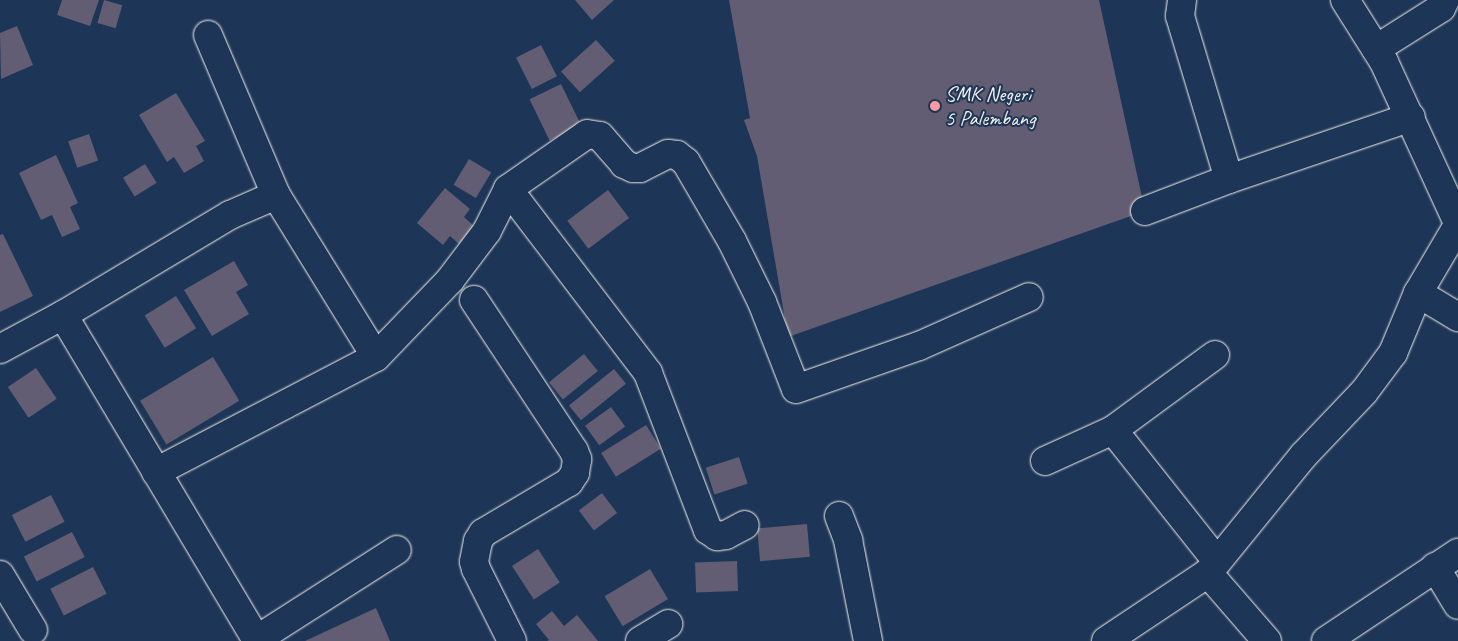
<!DOCTYPE html>
<style>
body{margin:0}
#map{position:relative;width:1458px;height:641px;overflow:hidden;background:#1d3557;font-family:Caveat,sans-serif}
div>[style]{position:absolute}
.building>*{inset:0;background:#625d72;transform-origin:0 0}
.roads{filter:drop-shadow(0 0 1px #f4f1e8) drop-shadow(0 0 1px #f4f1e8)}
.street>*{height:28px;margin:-14px;padding:0 14px;transform-origin:14px;border-radius:14px;background:#1d3557}
.dots>*{width:14px;height:14px;translate:-50% -50%;box-sizing:border-box;border:2px solid #1d3557;border-radius:50%}
span{translate:-50% -50%;white-space:nowrap;text-align:center;line-height:1.15;-webkit-text-stroke:4px #1d3557;paint-order:stroke}
.poi-label{font-size:21px;color:#f4f1e8}
.left{translate:0 -50%;text-align:left}
</style>
<div id="map">
<div class="building">
<i style="clip-path:polygon(62px 0,99px 0,90px 26px,57px 15px)"></i>
<i style="left:104px;top:0;width:19px;height:24px;rotate:16deg"></i>
<i style="clip-path:polygon(575px 0,614px 0,592px 20px)"></i>
<i style="clip-path:polygon(729px 0,1099px 0,1145px 211px,788px 337px,757px 156px,744px 120px,750px 118px)"></i>
<i style="clip-path:polygon(17px 26px,33px 65px,1px 79px,0 33px)"></i>
<i style="left:596px;top:40px;width:28px;height:47px;rotate:48deg"></i>
<i style="left:541px;top:45px;width:35px;height:28px;rotate:63deg"></i>
<i style="left:561px;top:84px;width:46px;height:35px;rotate:64deg"></i>
<i style="clip-path:polygon(176px 93px,205px 141px,196px 146px,204px 161px,184px 173px,174px 157px,167px 162px,139px 115px)"></i>
<i style="left:89px;top:134px;width:28px;height:22px;rotate:71deg"></i>
<i style="clip-path:polygon(56px 155px,78px 203px,70px 207px,80px 229px,62px 237px,52px 215px,41px 220px,19px 173px)"></i>
<i style="left:469px;top:159px;width:26px;height:30px;rotate:31deg"></i>
<i style="left:145px;top:164px;width:22px;height:26px;rotate:58deg"></i>
<i style="clip-path:polygon(445px 188px,470px 209px,464px 217px,474px 226px,459px 244px,450px 236px,443px 245px,417px 223px)"></i>
<i style="left:608px;top:190px;width:35px;height:51px;rotate:53deg"></i>
<i style="clip-path:polygon(3px 234px,33px 296px,0 312px,0 235px)"></i>
<i style="clip-path:polygon(234px 261px,248px 285px,236px 292px,249px 314px,212px 336px,184px 290px)"></i>
<i style="left:176px;top:296px;width:38px;height:37px;rotate:58deg"></i>
<i style="left:584px;top:354px;width:22px;height:45px;rotate:51deg"></i>
<i style="left:213px;top:357px;width:51px;height:85px;rotate:59deg"></i>
<i style="left:36px;top:368px;width:37px;height:34px;rotate:56deg"></i>
<i style="left:614px;top:369px;width:19px;height:58px;rotate:51deg"></i>
<i style="left:611px;top:407px;width:24px;height:32px;rotate:54deg"></i>
<i style="left:646px;top:425px;width:28px;height:53px;rotate:58deg"></i>
<i style="left:739px;top:457px;width:28px;height:35px;rotate:72deg"></i>
<i style="left:602px;top:493px;width:25px;height:29px;rotate:53deg"></i>
<i style="left:51px;top:495px;width:30px;height:44px;rotate:63deg"></i>
<i style="left:807px;top:524px;width:33px;height:50px;rotate:85deg"></i>
<i style="left:72px;top:532px;width:28px;height:54px;rotate:63deg"></i>
<i style="left:538px;top:549px;width:40px;height:31px;rotate:57deg"></i>
<i style="left:737px;top:561px;width:30px;height:42px;rotate:88deg"></i>
<i style="left:93px;top:567px;width:30px;height:48px;rotate:63deg"></i>
<i style="left:650px;top:569px;width:35px;height:53px;rotate:59deg"></i>
<i style="clip-path:polygon(376px 608px,390px 641px,305px 641px)"></i>
<i style="clip-path:polygon(552px 611px,564px 626px,577px 615px,598px 641px,547px 641px,549px 640px,536px 624px)"></i>
</div>
<div class="roads">
<div class="street">
<i style="left:1182px;top:0;width:16px;rotate:97deg"></i>
<i style="left:1180px;top:16px;width:170px;rotate:73.3deg"></i>
<i style="left:1229px;top:179px;width:192px;rotate:-18.8deg"></i>
<i style="left:1345px;top:0;width:73px;rotate:57.8deg"></i>
<i style="left:1384px;top:62px;width:177px;rotate:65.3deg"></i>
<i style="left:208px;top:35px;width:174px;rotate:67deg"></i>
<i style="left:1376px;top:49px;width:77px;rotate:-32.2deg"></i>
<i style="left:1441px;top:8px;width:9px;rotate:-63deg"></i>
<i style="left:508px;top:189px;width:231px;rotate:52.7deg"></i>
<i style="left:648px;top:373px;width:168px;rotate:69.1deg"></i>
<i style="left:708px;top:530px;width:11px;rotate:34deg"></i>
<i style="left:717px;top:536px;width:9px;rotate:-6deg"></i>
<i style="left:726px;top:535px;width:21px;rotate:-28deg"></i>
<i style="left:1145px;top:211px;width:90px;rotate:-20.9deg"></i>
<i style="left:1418px;top:293px;width:47px;rotate:31deg"></i>
<i style="left:474px;top:300px;width:181px;rotate:56.5deg"></i>
<i style="left:574px;top:451px;width:9px;rotate:69deg"></i>
<i style="left:577px;top:459px;width:14px;rotate:98deg"></i>
<i style="left:575px;top:473px;width:11px;rotate:124deg"></i>
<i style="left:569px;top:482px;width:100px;rotate:149.3deg"></i>
<i style="left:483px;top:533px;width:9px;rotate:122deg"></i>
<i style="left:478px;top:541px;width:21px;rotate:101deg"></i>
<i style="left:474px;top:562px;width:7px;rotate:74deg"></i>
<i style="left:476px;top:569px;width:80px;rotate:63.4deg"></i>
<i style="left:63px;top:315px;width:379px;rotate:59.2deg"></i>
<i style="left:0;top:349px;width:72px;rotate:-28.4deg"></i>
<i style="left:63px;top:315px;width:195px;rotate:-30.9deg"></i>
<i style="left:230px;top:215px;width:50px;rotate:-23.5deg"></i>
<i style="left:276px;top:195px;width:190px;rotate:58.3deg"></i>
<i style="left:1215px;top:355px;width:127px;rotate:143.7deg"></i>
<i style="left:1113px;top:430px;width:167px;rotate:51.6deg"></i>
<i style="left:1045px;top:461px;width:75px;rotate:-24.5deg"></i>
<i style="left:156px;top:472px;width:248px;rotate:-27.6deg"></i>
<i style="left:376px;top:357px;width:107px;rotate:-46.1deg"></i>
<i style="left:450px;top:280px;width:61px;rotate:-52.9deg"></i>
<i style="left:487px;top:231px;width:47px;rotate:-63.4deg"></i>
<i style="left:508px;top:189px;width:96px;rotate:-34.8deg"></i>
<i style="left:587px;top:134px;width:13px;rotate:9deg"></i>
<i style="left:600px;top:136px;width:37px;rotate:49deg"></i>
<i style="left:624px;top:164px;width:10px;rotate:24deg"></i>
<i style="left:633px;top:168px;width:7px"></i>
<i style="left:640px;top:168px;width:31px;rotate:-27deg"></i>
<i style="left:668px;top:154px;width:9px;rotate:6deg"></i>
<i style="left:677px;top:155px;width:11px;rotate:38deg"></i>
<i style="left:686px;top:162px;width:91px;rotate:59.8deg"></i>
<i style="left:732px;top:241px;width:68px;rotate:63.8deg"></i>
<i style="left:762px;top:302px;width:93px;rotate:68.7deg"></i>
<i style="left:796px;top:389px;width:130px;rotate:-19.3deg"></i>
<i style="left:919px;top:346px;width:120px;rotate:-24deg"></i>
<i style="left:839px;top:516px;width:26px;rotate:69deg"></i>
<i style="left:848px;top:540px;width:103px;rotate:78.8deg"></i>
<i style="left:1435px;top:567px;width:44px;rotate:58.8deg"></i>
<i style="left:1208px;top:573px;width:90px;rotate:49.1deg"></i>
<i style="left:0;top:575px;width:64px;rotate:59deg"></i>
<i style="left:256px;top:640px;width:167px;rotate:-32.6deg"></i>
<i style="left:640px;top:641px;width:33px;rotate:-31deg"></i>
<i style="left:1106px;top:641px;width:123px;rotate:-33.7deg"></i>
<i style="left:1208px;top:573px;width:151px;rotate:-50.9deg"></i>
<i style="left:1303px;top:456px;width:88px;rotate:-46.4deg"></i>
<i style="left:1364px;top:392px;width:49px;rotate:-53.4deg"></i>
<i style="left:1393px;top:353px;width:65px;rotate:-67.4deg"></i>
<i style="left:1418px;top:293px;width:79px;rotate:-59.5deg"></i>
<i style="left:1326px;top:641px;width:159px;rotate:-33.7deg"></i>
</div>
</div>
<div class="dots">
<i style="left:935px;top:106px;background:#ff9aa2"></i>
</div>
<div class="poi-label">
<span class="left" style="left:945px;top:106px">SMK Negeri<br>5 Palembang</span>
</div>
</div>
